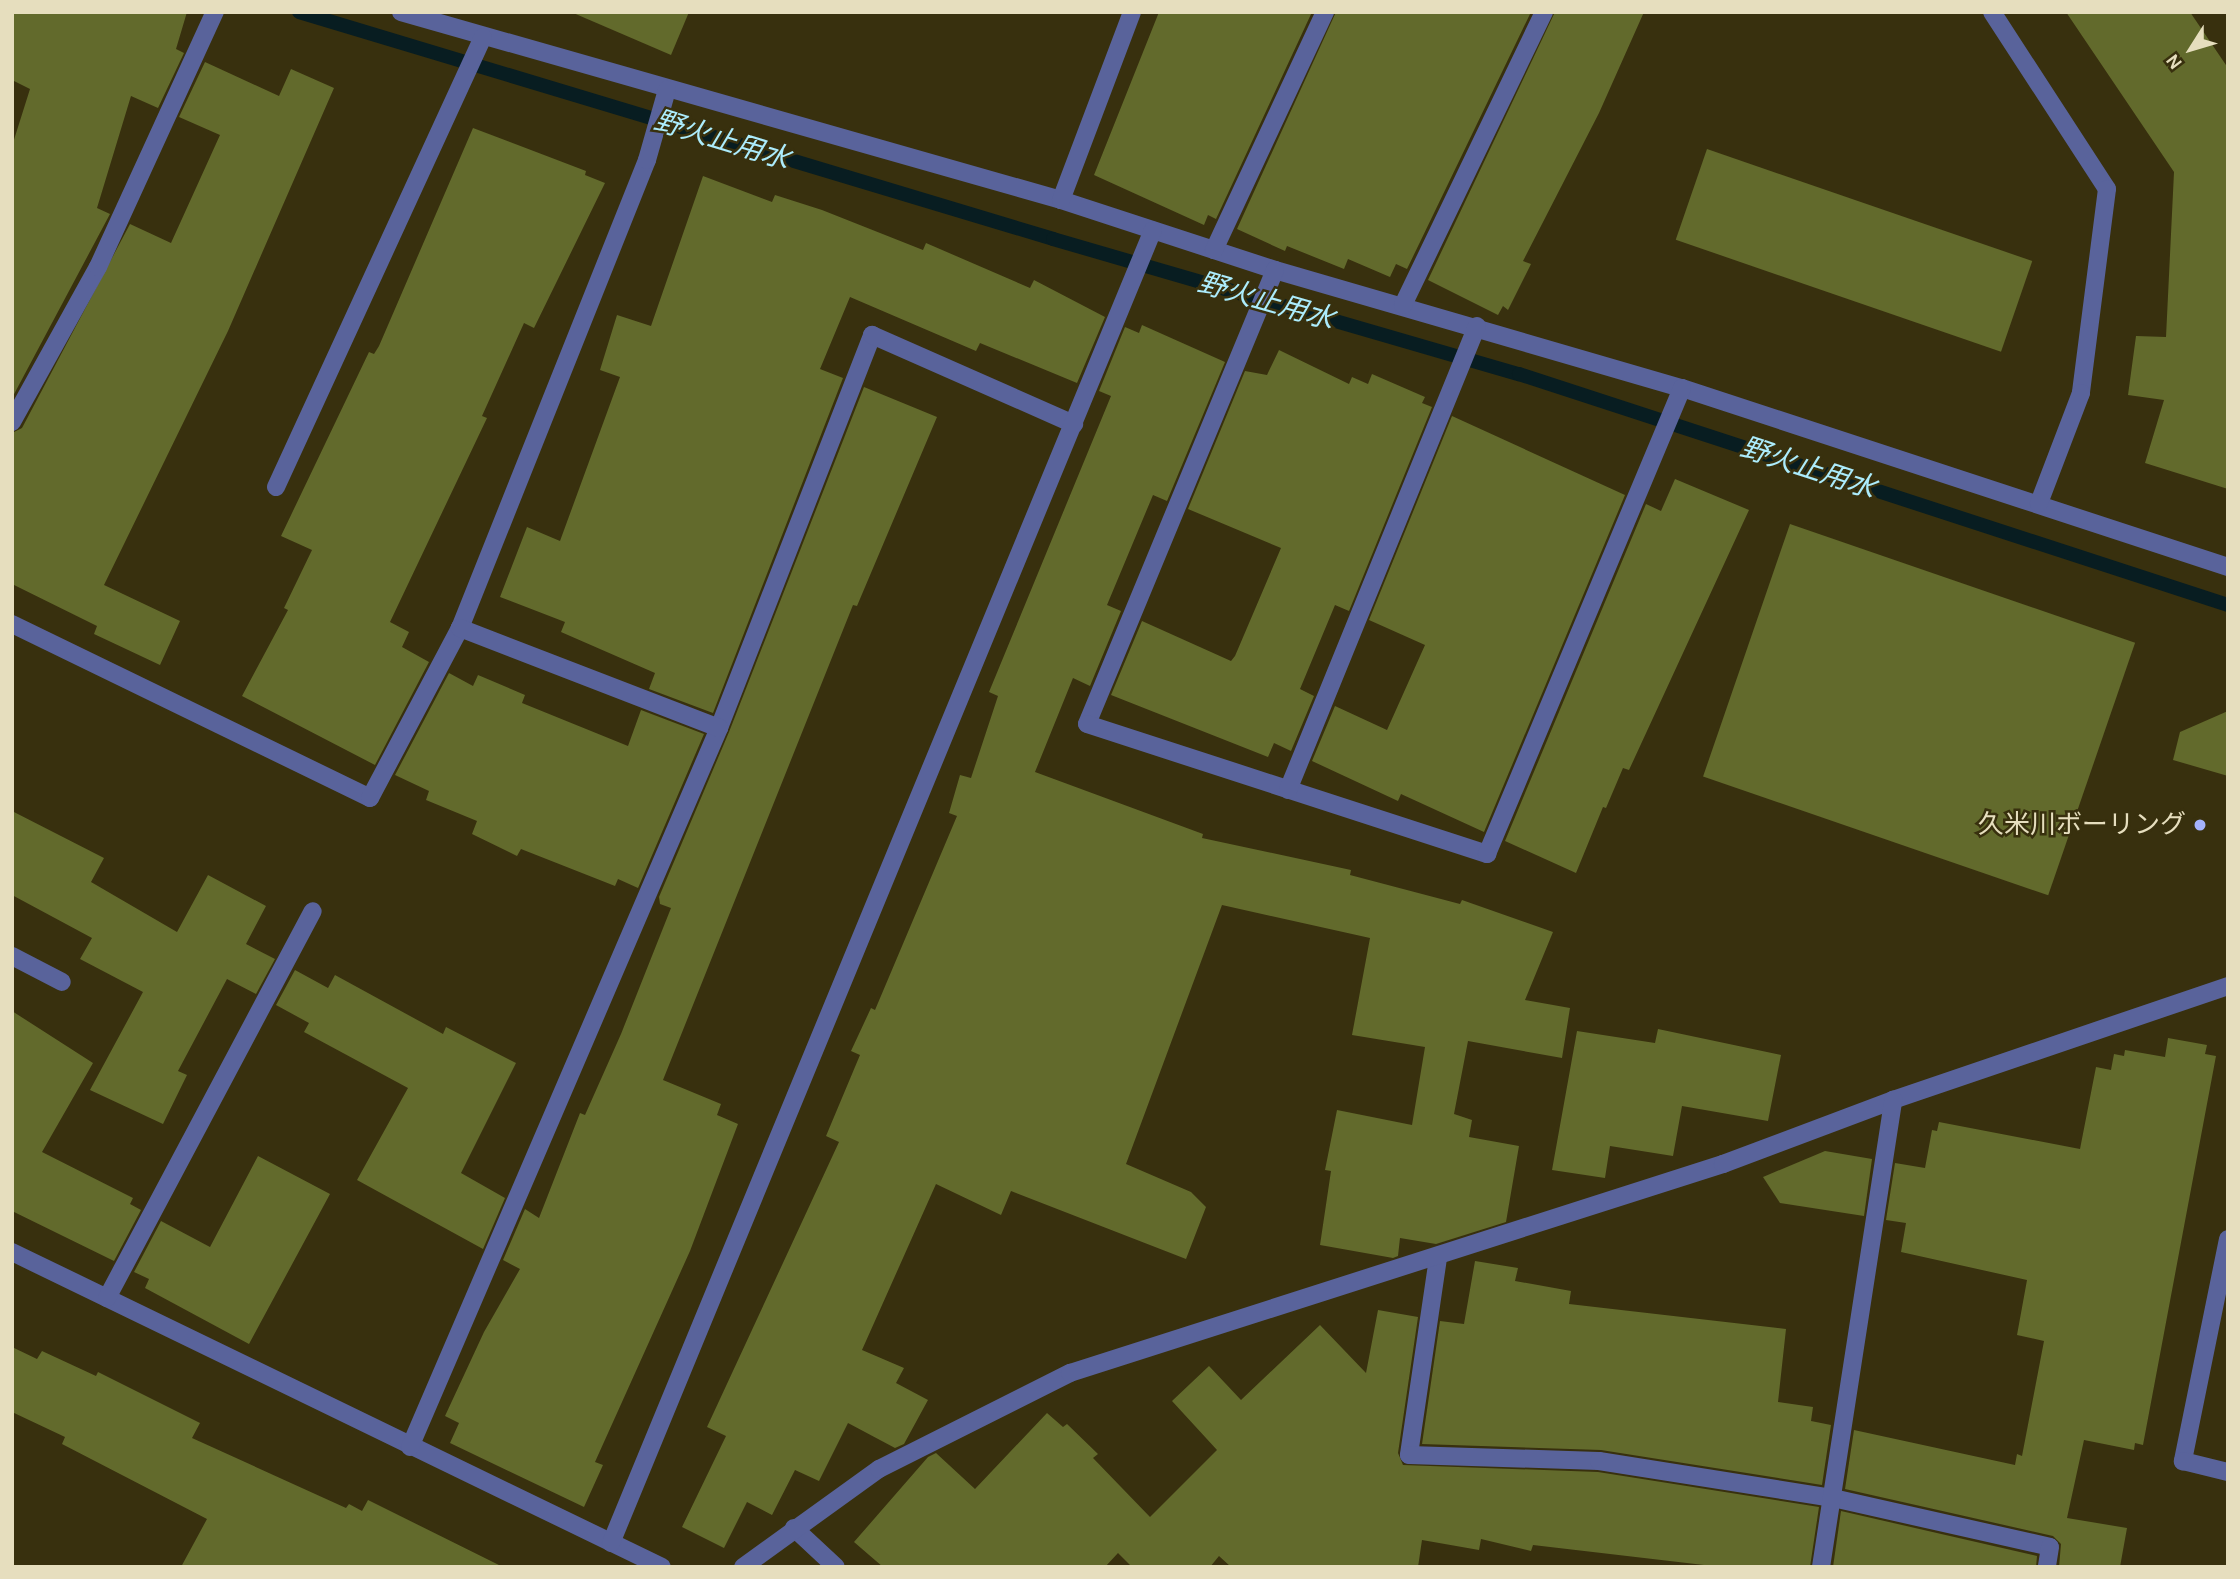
<!DOCTYPE html>
<meta charset="utf-8">
<style>
body{margin:0}
#map{position:relative;width:2240px;height:1579px;overflow:hidden;background:#38300e;font-family:Karla,"Noto Sans JP",sans-serif}
div>[style]{position:absolute}
.stream>*{height:14px;margin:-7px;padding:0 7px;transform-origin:7px;border-radius:7px;background:#081d21}
.building>*{inset:0;background:#626a2c;transform-origin:0 0}
.minor>*{height:18px;margin:-9px;padding:0 9px;transform-origin:9px;border-radius:9px;background:#59639b}
.dots>*{width:19px;height:19px;translate:-50% -50%;box-sizing:border-box;border:4px solid #38300e;border-radius:50%}
span{translate:-50% -50%;white-space:nowrap;text-align:center;line-height:1.15;-webkit-text-stroke:5px #38300e;paint-order:stroke}
.poi-label{font-size:26px;color:#e6debe}
.right{translate:-100% -50%;text-align:right}
.water-label{font-size:28px;color:#acecfc;font-style:italic}
.frame{position:absolute;inset:0;border:14px solid #e6debe;pointer-events:none}
.north{position:absolute;left:2156px;top:14px;width:70px;height:70px;-webkit-text-stroke:5px #38300e;paint-order:stroke;rotate:233deg;font-size:19px;font-weight:700;line-height:28px;text-align:center;color:#e6debe}
.north::after{content:'';display:block;margin:auto;width:24px;height:32px;background:#e6debe;clip-path:polygon(50% 0,100% 100%,50% 72%,0 100%)}
</style>
<div id="map">
<div class="stream">
<i style="left:299px;top:12px;width:787px;rotate:16.75deg"></i>
<i style="left:1053px;top:239px;width:485px;rotate:16.2deg"></i>
<i style="left:1519px;top:374px;width:746px;rotate:18.05deg"></i>
</div>
<div class="building">
<i style="clip-path:polygon(12px 12px,187px 12px,176px 49px,184px 53px,158px 108px,131px 96px,97px 208px,110px 214px,12px 398px,12px 146px,30px 89px,12px 80px)"></i>
<i style="clip-path:polygon(571px 12px,689px 12px,671px 55px)"></i>
<i style="clip-path:polygon(1159px 12px,1312px 12px,1216px 219px,1208px 215px,1204px 225px,1094px 175px)"></i>
<i style="clip-path:polygon(1336px 12px,1531px 12px,1407px 269px,1396px 264px,1390px 277px,1348px 259px,1344px 269px,1287px 246px,1285px 251px,1237px 229px)"></i>
<i style="clip-path:polygon(1555px 12px,1644px 12px,1599px 113px,1523px 261px,1531px 264px,1508px 310px,1503px 306px,1498px 315px,1428px 280px)"></i>
<i style="clip-path:polygon(2066px 12px,2190px 12px,2228px 68px,2228px 489px,2145px 463px,2164px 400px,2128px 395px,2136px 336px,2166px 337px,2174px 172px)"></i>
<i style="clip-path:polygon(205px 62px,279px 96px,291px 69px,334px 88px,228px 331px,104px 585px,180px 621px,160px 665px,94px 634px,97px 626px,12px 584px,12px 433px,22px 428px,130px 224px,171px 243px,220px 135px,179px 117px)"></i>
<i style="clip-path:polygon(473px 128px,586px 171px,585px 175px,605px 183px,534px 328px,524px 323px,482px 416px,487px 418px,390px 622px,409px 632px,402px 647px,429px 662px,375px 765px,242px 696px,288px 610px,284px 608px,312px 550px,281px 536px,369px 352px,374px 354px,379px 346px)"></i>
<i style="left:1707px;top:149px;width:344px;height:96px;rotate:19deg"></i>
<i style="clip-path:polygon(703px 176px,772px 202px,775px 195px,822px 210px,923px 250px,926px 243px,1030px 288px,1034px 280px,1105px 317px,1077px 383px,980px 343px,976px 351px,850px 297px,820px 369px,843px 378px,713px 713px,649px 689px,655px 673px,561px 632px,565px 622px,500px 597px,527px 527px,560px 541px,620px 377px,600px 370px,617px 315px,651px 326px)"></i>
<i style="clip-path:polygon(1142px 325px,1225px 362px,1167px 501px,1153px 495px,1107px 605px,1121px 611px,1090px 686px,1073px 678px,1035px 772px,1203px 834px,1202px 838px,1351px 870px,1350px 875px,1460px 904px,1462px 900px,1553px 932px,1525px 1000px,1570px 1008px,1562px 1058px,1468px 1041px,1454px 1114px,1472px 1120px,1469px 1137px,1519px 1146px,1506px 1222px,1436px 1244px,1400px 1238px,1398px 1256px,1393px 1258px,1320px 1245px,1331px 1171px,1325px 1170px,1337px 1110px,1412px 1125px,1425px 1047px,1352px 1035px,1370px 938px,1222px 905px,1126px 1164px,1191px 1192px,1206px 1207px,1186px 1259px,1011px 1191px,1001px 1215px,936px 1184px,862px 1350px,904px 1368px,896px 1383px,928px 1400px,904px 1444px,895px 1448px,848px 1423px,819px 1481px,795px 1470px,772px 1515px,747px 1502px,724px 1548px,682px 1527px,726px 1436px,707px 1427px,839px 1142px,826px 1136px,860px 1055px,851px 1051px,871px 1008px,875px 1010px,957px 816px,949px 813px,960px 775px,971px 778px,998px 696px,989px 692px,1111px 396px,1099px 391px,1125px 327px,1139px 333px)"></i>
<i style="clip-path:polygon(1279px 350px,1349px 384px,1352px 377px,1368px 384px,1372px 374px,1425px 397px,1422px 403px,1432px 407px,1349px 611px,1335px 605px,1300px 689px,1314px 696px,1291px 751px,1274px 743px,1268px 757px,1111px 695px,1142px 621px,1231px 661px,1235px 656px,1281px 548px,1188px 509px,1245px 371px,1267px 375px)"></i>
<i style="clip-path:polygon(864px 387px,937px 417px,857px 606px,853px 605px,663px 1080px,721px 1104px,717px 1115px,738px 1124px,690px 1251px,595px 1462px,603px 1465px,584px 1507px,450px 1443px,459px 1423px,445px 1416px,484px 1332px,520px 1269px,503px 1260px,525px 1209px,539px 1218px,580px 1113px,585px 1115px,621px 1034px,671px 908px,660px 904px,659px 897px,729px 732px)"></i>
<i style="clip-path:polygon(1452px 416px,1625px 495px,1484px 832px,1401px 794px,1398px 801px,1312px 761px,1335px 706px,1387px 730px,1425px 645px,1369px 620px)"></i>
<i style="clip-path:polygon(1675px 479px,1749px 510px,1629px 770px,1623px 768px,1606px 808px,1603px 807px,1576px 873px,1505px 841px,1646px 504px,1661px 511px)"></i>
<i style="left:1790px;top:524px;width:365px;height:267px;rotate:19deg"></i>
<i style="clip-path:polygon(449px 673px,473px 686px,478px 675px,525px 695px,522px 703px,628px 746px,641px 710px,704px 734px,638px 888px,618px 879px,615px 886px,521px 849px,517px 856px,472px 834px,477px 821px,426px 800px,429px 791px,395px 775px)"></i>
<i style="clip-path:polygon(2228px 711px,2228px 776px,2173px 760px,2180px 732px)"></i>
<i style="clip-path:polygon(12px 811px,104px 858px,91px 882px,177px 932px,208px 875px,266px 906px,246px 944px,275px 959px,256px 994px,227px 979px,178px 1071px,187px 1075px,163px 1124px,90px 1090px,143px 992px,80px 959px,92px 938px,12px 895px)"></i>
<i style="clip-path:polygon(295px 970px,328px 988px,335px 975px,443px 1034px,446px 1027px,516px 1063px,461px 1173px,505px 1198px,483px 1249px,357px 1180px,408px 1088px,304px 1032px,309px 1023px,276px 1005px)"></i>
<i style="clip-path:polygon(12px 1011px,93px 1063px,42px 1152px,133px 1198px,130px 1204px,141px 1210px,114px 1261px,12px 1211px)"></i>
<i style="clip-path:polygon(1658px 1029px,1781px 1055px,1768px 1121px,1682px 1106px,1673px 1156px,1610px 1146px,1605px 1178px,1552px 1170px,1577px 1031px,1655px 1043px)"></i>
<i style="clip-path:polygon(2168px 1038px,2207px 1045px,2205px 1054px,2216px 1056px,2143px 1445px,2135px 1443px,2134px 1450px,2084px 1440px,2067px 1518px,2127px 1528px,2120px 1567px,2059px 1567px,2061px 1544px,2053px 1536px,1845px 1489px,1854px 1430px,2015px 1465px,2017px 1454px,2022px 1456px,2044px 1341px,2017px 1335px,2027px 1280px,1901px 1252px,1906px 1223px,1886px 1220px,1895px 1163px,1925px 1168px,1932px 1130px,1937px 1131px,1939px 1122px,2080px 1149px,2096px 1067px,2111px 1070px,2114px 1054px,2124px 1056px,2125px 1050px,2165px 1057px)"></i>
<i style="clip-path:polygon(1825px 1151px,1872px 1159px,1864px 1216px,1780px 1203px,1763px 1177px)"></i>
<i style="clip-path:polygon(258px 1156px,330px 1194px,249px 1344px,145px 1288px,149px 1279px,134px 1272px,161px 1221px,210px 1247px)"></i>
<i style="clip-path:polygon(1475px 1261px,1518px 1268px,1515px 1281px,1571px 1291px,1569px 1304px,1786px 1329px,1778px 1402px,1813px 1407px,1811px 1421px,1831px 1425px,1822px 1485px,1601px 1450px,1422px 1444px,1440px 1321px,1464px 1324px)"></i>
<i style="clip-path:polygon(1378px 1310px,1418px 1317px,1398px 1453px,1403px 1465px,1598px 1472px,1819px 1507px,1810px 1567px,1721px 1567px,1533px 1545px,1531px 1551px,1481px 1539px,1479px 1550px,1422px 1540px,1418px 1567px,1231px 1567px,1219px 1556px,1210px 1567px,1132px 1567px,1118px 1553px,1105px 1567px,883px 1567px,854px 1542px,928px 1457px,936px 1453px,975px 1489px,1047px 1413px,1063px 1427px,1067px 1424px,1098px 1454px,1093px 1458px,1150px 1517px,1217px 1450px,1172px 1401px,1209px 1366px,1241px 1400px,1320px 1325px,1366px 1373px)"></i>
<i style="clip-path:polygon(12px 1347px,37px 1359px,42px 1351px,96px 1376px,98px 1372px,200px 1423px,192px 1438px,346px 1508px,349px 1504px,362px 1511px,368px 1500px,503px 1567px,181px 1567px,207px 1519px,62px 1444px,65px 1437px,12px 1412px)"></i>
<i style="clip-path:polygon(1841px 1511px,2037px 1556px,2036px 1567px,1833px 1567px)"></i>
</div>
<div class="minor">
<i style="left:401px;top:12px;width:686px;rotate:15.9deg"></i>
<i style="left:1061px;top:200px;width:225px;rotate:18.1deg"></i>
<i style="left:1275px;top:270px;width:424px;rotate:16.2deg"></i>
<i style="left:1682px;top:388px;width:575px;rotate:18.15deg"></i>
<i style="left:1992px;top:12px;width:211px;rotate:57deg"></i>
<i style="left:2107px;top:189px;width:206px;rotate:97.3deg"></i>
<i style="left:2081px;top:393px;width:118px;rotate:110.9deg"></i>
<i style="left:1061px;top:200px;width:201px;rotate:-69.3deg"></i>
<i style="left:1214px;top:250px;width:263px;rotate:-65deg"></i>
<i style="left:1275px;top:270px;width:491px;rotate:112.5deg"></i>
<i style="left:1087px;top:724px;width:421px;rotate:18deg"></i>
<i style="left:1487px;top:854px;width:505px;rotate:-67.29deg"></i>
<i style="left:1403px;top:305px;width:325px;rotate:-64.3deg"></i>
<i style="left:12px;top:422px;width:177px;rotate:-61deg"></i>
<i style="left:98px;top:267px;width:281px;rotate:-65.4deg"></i>
<i style="left:276px;top:487px;width:495px;rotate:-65.3deg"></i>
<i style="left:12px;top:624px;width:398px;rotate:25.9deg"></i>
<i style="left:370px;top:798px;width:192px;rotate:-62.1deg"></i>
<i style="left:460px;top:628px;width:504px;rotate:-68.22deg"></i>
<i style="left:647px;top:160px;width:73px;rotate:-74.1deg"></i>
<i style="left:719px;top:728px;width:422px;rotate:-68.7deg"></i>
<i style="left:872px;top:335px;width:221px;rotate:23.8deg"></i>
<i style="left:1288px;top:790px;width:501px;rotate:-67.84deg"></i>
<i style="left:12px;top:956px;width:56px;rotate:27.5deg"></i>
<i style="left:2228px;top:1239px;width:227px;rotate:101.5deg"></i>
<i style="left:2183px;top:1461px;width:46px;rotate:13.7deg"></i>
<i style="left:12px;top:1252px;width:722px;rotate:25.86deg"></i>
<i style="left:1438px;top:1258px;width:199px;rotate:98.4deg"></i>
<i style="left:1409px;top:1455px;width:190px;rotate:1.8deg"></i>
<i style="left:1599px;top:1461px;width:237px;rotate:9deg"></i>
<i style="left:1833px;top:1498px;width:222px;rotate:12.7deg"></i>
<i style="left:2050px;top:1547px;width:20px;rotate:99deg"></i>
<i style="left:107px;top:1298px;width:438px;rotate:-62deg"></i>
<i style="left:410px;top:1447px;width:783px;rotate:-66.74deg"></i>
<i style="left:719px;top:728px;width:278px;rotate:-158.9deg"></i>
<i style="left:794px;top:1528px;width:57px;rotate:42.9deg"></i>
<i style="left:611px;top:1543px;width:1420px;rotate:-67.57deg"></i>
<i style="left:743px;top:1567px;width:168px;rotate:-35.8deg"></i>
<i style="left:879px;top:1469px;width:214px;rotate:-26.7deg"></i>
<i style="left:1070px;top:1373px;width:686px;rotate:-17.75deg"></i>
<i style="left:1723px;top:1164px;width:182px;rotate:-20.6deg"></i>
<i style="left:1893px;top:1100px;width:354px;rotate:-18.8deg"></i>
<i style="left:1821px;top:1567px;width:473px;rotate:-81.2deg"></i>
</div>
<div class="dots">
<i style="left:2200px;top:825px;background:#a4b2fc"></i>
</div>
<div class="poi-label">
<span class="right" style="left:2186px;top:825px">久米川ボーリング</span>
</div>
<div class="water-label">
<span style="left:722px;top:140px;rotate:17deg">野火止用水</span>
<span style="left:1266px;top:301px;rotate:16deg">野火止用水</span>
<span style="left:1808px;top:468px;rotate:18deg">野火止用水</span>
</div>
<div class="frame"></div>
<div class="north">N</div>
</div>
